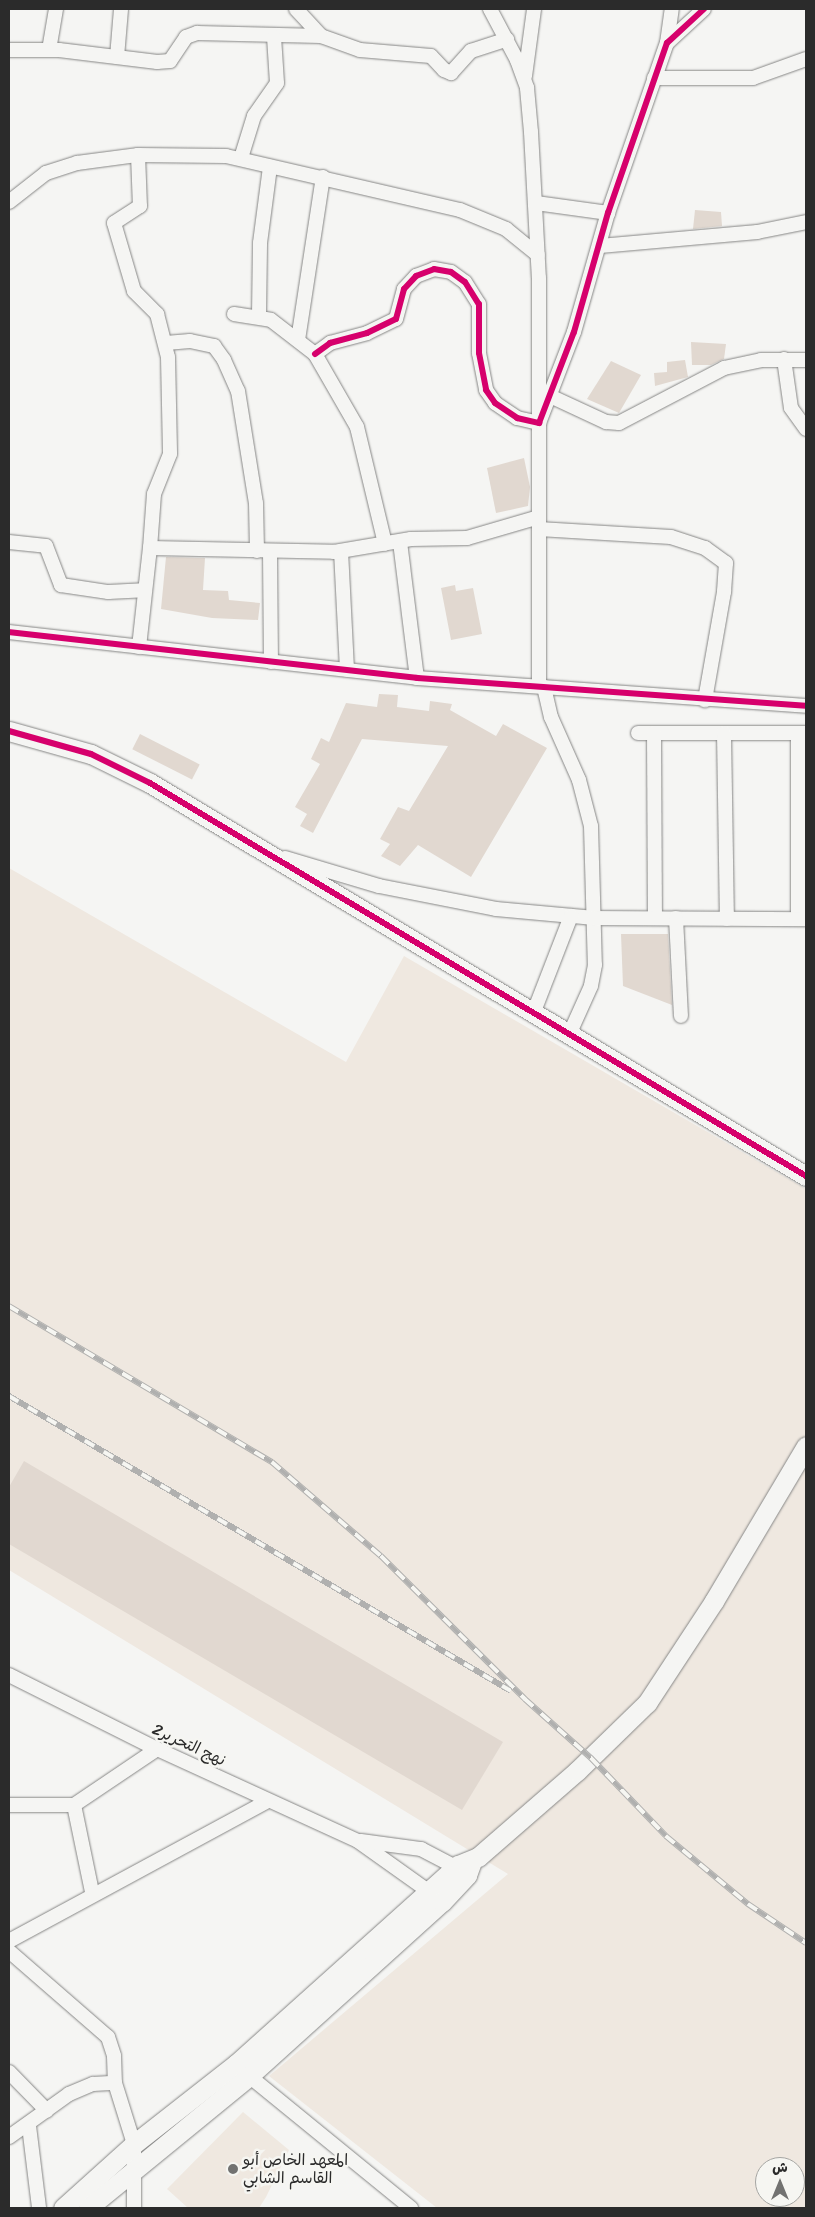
<!DOCTYPE html>
<meta charset="utf-8">
<style>
body{margin:0}
#map{position:relative;width:815px;height:2217px;overflow:hidden;background:#f5f5f3;font-family:Sriracha,"Playpen Sans Arabic",sans-serif}
div>[style]{position:absolute}
.built>*{inset:0;background:#efe8e0}
.building>*{inset:0;background:#e1d8d0;transform-origin:0 0}
.roads{filter:drop-shadow(0 0 1px #868685) drop-shadow(0 0 1px #868685)}
.street>*{height:14px;margin:-7px;padding:0 7px;transform-origin:7px;border-radius:7px;background:#f5f5f3}
.secondary>*{height:19px;margin:-9.5px;padding:0 9.5px;transform-origin:9.5px;border-radius:9.5px;background:#f5f5f3}
.rail>*{height:5.5px;margin-top:-2.75px;transform-origin:0;background:repeating-linear-gradient(90deg,#f6f6f2 0 11px,#b0b0af 0 22px);box-sizing:border-box;border-block:1px solid #b0b0af}
.cycleway>*{height:6px;margin:-3px;padding:0 3px;transform-origin:3px;border-radius:3px;background:#d6006c}
.dots>*{width:14px;height:14px;translate:-50% -50%;box-sizing:border-box;border:2px solid #f6f6f2;border-radius:50%}
span{translate:-50% -50%;white-space:nowrap;text-align:center;line-height:1.15;-webkit-text-stroke:5px #f6f6f2;paint-order:stroke}
.street-label{font-size:16px;color:#2b2b2b}
.poi-label{font-size:16px;color:#2b2b2b}
.left{translate:0 -50%;text-align:left}
.frame{position:absolute;inset:0;border:10px solid #2b2b2b;pointer-events:none}
.north{position:absolute;left:755px;top:2157px;width:50px;height:50px;box-sizing:border-box;background:#f6f6f2;border:1px solid #a5a5a2;border-radius:50%;rotate:0deg;font-size:14px;font-weight:700;line-height:20px;text-align:center;color:#2b2b2b}
.north::after{content:'';display:block;margin:auto;width:18px;height:22px;background:#727271;clip-path:polygon(50% 0,100% 100%,50% 72%,0 100%)}
</style>
<div id="map">
<div class="built">
<i style="clip-path:polygon(evenodd,9px 868px,346px 1062px,404px 956px,806px 1189px,806px 2208px,437px 2208px,269px 2076px,508px 1874px,9px 1570px,9px 868px,765px 2167px,795px 2167px,795px 2197px,765px 2197px,765px 2167px)"></i>
<i style="clip-path:polygon(243px 2112px,289px 2150px,266px 2197px,259px 2208px,188px 2208px,167px 2189px)"></i>
</div>
<div class="building">
<i style="clip-path:polygon(695px 210px,721px 212px,722px 226px,693px 229px)"></i>
<i style="clip-path:polygon(691px 342px,726px 344px,724px 359px,711px 365px,692px 365px)"></i>
<i style="clip-path:polygon(685px 360px,688px 377px,655px 386px,654px 373px,667px 372px,667px 362px)"></i>
<i style="clip-path:polygon(611px 361px,641px 375px,619px 413px,587px 399px)"></i>
<i style="clip-path:polygon(524px 458px,530px 487px,528px 506px,496px 513px,487px 468px)"></i>
<i style="clip-path:polygon(166px 557px,205px 558px,203px 590px,228px 591px,229px 600px,260px 603px,258px 620px,212px 618px,161px 609px)"></i>
<i style="clip-path:polygon(455px 585px,456px 591px,473px 588px,482px 634px,451px 640px,441px 588px)"></i>
<i style="clip-path:polygon(379px 694px,398px 695px,397px 707px,429px 711px,430px 701px,452px 704px,450px 710px,496px 736px,503px 724px,547px 748px,471px 877px,418px 845px,400px 866px,381px 856px,390px 844px,380px 839px,398px 807px,409px 811px,448px 746px,362px 739px,313px 833px,300px 826px,307px 814px,295px 807px,320px 764px,311px 759px,321px 738px,329px 742px,346px 703px,377px 707px)"></i>
<i style="left:140px;top:734px;width:67px;height:17px;rotate:27deg"></i>
<i style="clip-path:polygon(621px 934px,668px 934px,672px 1005px,623px 986px)"></i>
<i style="clip-path:polygon(24px 1461px,503px 1742px,462px 1810px,9px 1544px,9px 1487px)"></i>
</div>
<div class="roads">
<div class="street">
<i style="left:296px;top:9px;width:37px;rotate:47deg"></i>
<i style="left:490px;top:9px;width:58px;rotate:62.1deg"></i>
<i style="left:517px;top:60px;width:30px;rotate:70deg"></i>
<i style="left:527px;top:88px;width:44px;rotate:84.8deg"></i>
<i style="left:531px;top:132px;width:146px;rotate:86.9deg"></i>
<i style="left:539px;top:278px;width:408px;rotate:90deg"></i>
<i style="left:667px;top:43px;width:34px;rotate:-82deg"></i>
<i style="left:9px;top:50px;width:50px"></i>
<i style="left:59px;top:50px;width:99px;rotate:7deg"></i>
<i style="left:157px;top:62px;width:13px;rotate:-4deg"></i>
<i style="left:170px;top:61px;width:29px;rotate:-56deg"></i>
<i style="left:186px;top:37px;width:12px;rotate:-20deg"></i>
<i style="left:197px;top:33px;width:124px;rotate:1.4deg"></i>
<i style="left:321px;top:36px;width:41px;rotate:19.7deg"></i>
<i style="left:360px;top:50px;width:71px;rotate:4.8deg"></i>
<i style="left:431px;top:56px;width:19px;rotate:47deg"></i>
<i style="left:444px;top:70px;width:8px;rotate:23deg"></i>
<i style="left:451px;top:73px;width:30px;rotate:-48deg"></i>
<i style="left:471px;top:51px;width:38px;rotate:-18deg"></i>
<i style="left:49px;top:50px;width:42px;rotate:-80.3deg"></i>
<i style="left:117px;top:57px;width:48px;rotate:-85.2deg"></i>
<i style="left:525px;top:76px;width:68px;rotate:-82.3deg"></i>
<i style="left:654px;top:78px;width:99px"></i>
<i style="left:753px;top:78px;width:56px;rotate:-19.7deg"></i>
<i style="left:138px;top:155px;width:51px;rotate:87.8deg"></i>
<i style="left:140px;top:206px;width:31px;rotate:147deg"></i>
<i style="left:114px;top:223px;width:71px;rotate:73.6deg"></i>
<i style="left:134px;top:291px;width:33px;rotate:45deg"></i>
<i style="left:157px;top:314px;width:44px;rotate:75.7deg"></i>
<i style="left:168px;top:357px;width:97px;rotate:88.8deg"></i>
<i style="left:170px;top:454px;width:43px;rotate:111.8deg"></i>
<i style="left:154px;top:494px;width:54px;rotate:94.2deg"></i>
<i style="left:241px;top:158px;width:44px;rotate:-72.8deg"></i>
<i style="left:254px;top:116px;width:40px;rotate:-55.1deg"></i>
<i style="left:277px;top:83px;width:46px;rotate:-93.7deg"></i>
<i style="left:9px;top:202px;width:47px;rotate:-38.1deg"></i>
<i style="left:46px;top:173px;width:33px;rotate:-18deg"></i>
<i style="left:77px;top:163px;width:62px;rotate:-7.5deg"></i>
<i style="left:138px;top:155px;width:88px;rotate:0.7deg"></i>
<i style="left:226px;top:156px;width:240px;rotate:13deg"></i>
<i style="left:460px;top:210px;width:50px;rotate:22.4deg"></i>
<i style="left:506px;top:229px;width:41px;rotate:39.1deg"></i>
<i style="left:536px;top:203px;width:73px;rotate:7.9deg"></i>
<i style="left:600px;top:246px;width:158px;rotate:-5.1deg"></i>
<i style="left:757px;top:232px;width:50px;rotate:-11.5deg"></i>
<i style="left:234px;top:314px;width:37px;rotate:9deg"></i>
<i style="left:271px;top:320px;width:56px;rotate:37.7deg"></i>
<i style="left:315px;top:354px;width:84px;rotate:60.1deg"></i>
<i style="left:357px;top:427px;width:120px;rotate:76.5deg"></i>
<i style="left:259px;top:316px;width:73px;rotate:-89.2deg"></i>
<i style="left:260px;top:243px;width:77px;rotate:-82.5deg"></i>
<i style="left:298px;top:340px;width:165px;rotate:-81.3deg"></i>
<i style="left:166px;top:343px;width:24px;rotate:-5deg"></i>
<i style="left:190px;top:341px;width:25px;rotate:12deg"></i>
<i style="left:214px;top:346px;width:17px;rotate:54deg"></i>
<i style="left:224px;top:360px;width:34px;rotate:66deg"></i>
<i style="left:238px;top:391px;width:113px;rotate:80.9deg"></i>
<i style="left:256px;top:503px;width:48px;rotate:88.8deg"></i>
<i style="left:315px;top:354px;width:19px;rotate:-36deg"></i>
<i style="left:330px;top:343px;width:38px;rotate:-15deg"></i>
<i style="left:367px;top:333px;width:32px;rotate:-26deg"></i>
<i style="left:396px;top:319px;width:31px;rotate:-75deg"></i>
<i style="left:404px;top:289px;width:18px;rotate:-47deg"></i>
<i style="left:416px;top:276px;width:19px;rotate:-21deg"></i>
<i style="left:434px;top:269px;width:17px;rotate:10deg"></i>
<i style="left:451px;top:272px;width:17px;rotate:36deg"></i>
<i style="left:465px;top:282px;width:26px;rotate:58deg"></i>
<i style="left:479px;top:304px;width:49px;rotate:90deg"></i>
<i style="left:479px;top:353px;width:38px;rotate:79deg"></i>
<i style="left:486px;top:390px;width:16px;rotate:55deg"></i>
<i style="left:495px;top:403px;width:27px;rotate:34deg"></i>
<i style="left:517px;top:418px;width:23px;rotate:13deg"></i>
<i style="left:539px;top:423px;width:97px;rotate:-69deg"></i>
<i style="left:574px;top:332px;width:124px;rotate:-74.1deg"></i>
<i style="left:608px;top:213px;width:180px;rotate:-70.9deg"></i>
<i style="left:667px;top:43px;width:50px;rotate:-42.6deg"></i>
<i style="left:784px;top:359px;width:49px;rotate:81.9deg"></i>
<i style="left:791px;top:408px;width:26px;rotate:54deg"></i>
<i style="left:550px;top:396px;width:62px;rotate:24.9deg"></i>
<i style="left:606px;top:422px;width:13px;rotate:4deg"></i>
<i style="left:619px;top:423px;width:119px;rotate:-27.6deg"></i>
<i style="left:724px;top:368px;width:38px;rotate:-12deg"></i>
<i style="left:761px;top:360px;width:45px"></i>
<i style="left:539px;top:529px;width:132px;rotate:3.5deg"></i>
<i style="left:671px;top:537px;width:36px;rotate:18deg"></i>
<i style="left:705px;top:548px;width:26px;rotate:36deg"></i>
<i style="left:726px;top:563px;width:29px;rotate:94deg"></i>
<i style="left:724px;top:592px;width:110px;rotate:100deg"></i>
<i style="left:9px;top:542px;width:37px;rotate:6deg"></i>
<i style="left:46px;top:546px;width:42px;rotate:69deg"></i>
<i style="left:61px;top:585px;width:48px;rotate:8.5deg"></i>
<i style="left:108px;top:592px;width:35px;rotate:-3deg"></i>
<i style="left:400px;top:542px;width:137px;rotate:82.9deg"></i>
<i style="left:270px;top:551px;width:111px;rotate:89.5deg"></i>
<i style="left:341px;top:551px;width:119px;rotate:87.1deg"></i>
<i style="left:9px;top:632px;width:411px;rotate:6.4deg"></i>
<i style="left:417px;top:678px;width:390px;rotate:4.1deg"></i>
<i style="left:139px;top:647px;width:100px;rotate:-83.7deg"></i>
<i style="left:150px;top:548px;width:184px;rotate:1.2deg"></i>
<i style="left:334px;top:552px;width:78px;rotate:-9.6deg"></i>
<i style="left:411px;top:539px;width:56px;rotate:-1deg"></i>
<i style="left:467px;top:538px;width:75px;rotate:-16.3deg"></i>
<i style="left:544px;top:687px;width:31px;rotate:77deg"></i>
<i style="left:551px;top:717px;width:69px;rotate:66deg"></i>
<i style="left:579px;top:780px;width:48px;rotate:75.4deg"></i>
<i style="left:591px;top:826px;width:139px;rotate:88.4deg"></i>
<i style="left:595px;top:965px;width:21px;rotate:101deg"></i>
<i style="left:591px;top:986px;width:54px;rotate:114.2deg"></i>
<i style="left:638px;top:733px;width:168px"></i>
<i style="left:654px;top:733px;width:185px;rotate:89.7deg"></i>
<i style="left:724px;top:733px;width:186px;rotate:89.1deg"></i>
<i style="left:798px;top:733px;width:186px;rotate:90deg"></i>
<i style="left:285px;top:858px;width:98px;rotate:16.6deg"></i>
<i style="left:379px;top:886px;width:119px;rotate:11.1deg"></i>
<i style="left:496px;top:909px;width:99px;rotate:5.2deg"></i>
<i style="left:595px;top:918px;width:211px;rotate:0.3deg"></i>
<i style="left:676px;top:918px;width:98px;rotate:87.1deg"></i>
<i style="left:533px;top:1014px;width:105px;rotate:-68.8deg"></i>
<i style="left:9px;top:1675px;width:165px;rotate:26.6deg"></i>
<i style="left:157px;top:1749px;width:221px;rotate:24.6deg"></i>
<i style="left:358px;top:1841px;width:95px;rotate:35.5deg"></i>
<i style="left:9px;top:1805px;width:65px"></i>
<i style="left:74px;top:1805px;width:100px;rotate:-34deg"></i>
<i style="left:74px;top:1805px;width:89px;rotate:78.3deg"></i>
<i style="left:361px;top:1841px;width:61px;rotate:7.6deg"></i>
<i style="left:421px;top:1849px;width:47px;rotate:27.6deg"></i>
<i style="left:9px;top:1941px;width:294px;rotate:-28.4deg"></i>
<i style="left:9px;top:1951px;width:131px;rotate:41deg"></i>
<i style="left:108px;top:2037px;width:20px;rotate:72deg"></i>
<i style="left:114px;top:2056px;width:27px;rotate:88deg"></i>
<i style="left:115px;top:2083px;width:64px;rotate:72.7deg"></i>
<i style="left:134px;top:2144px;width:64px;rotate:90deg"></i>
<i style="left:243px;top:2071px;width:217px;rotate:39.2deg"></i>
<i style="left:9px;top:2072px;width:54px;rotate:45.7deg"></i>
<i style="left:29px;top:2126px;width:83px;rotate:83deg"></i>
<i style="left:9px;top:2137px;width:74px;rotate:-35.6deg"></i>
<i style="left:69px;top:2094px;width:26px;rotate:-23deg"></i>
<i style="left:93px;top:2084px;width:22px;rotate:-3deg"></i>
</div>
<div class="secondary">
<i style="left:9px;top:731px;width:85px;rotate:15.7deg"></i>
<i style="left:91px;top:754px;width:66px;rotate:26.2deg"></i>
<i style="left:150px;top:783px;width:765px;rotate:30.93deg"></i>
<i style="left:63px;top:2208px;width:96px;rotate:-42deg"></i>
<i style="left:134px;top:2144px;width:130px;rotate:-38.1deg"></i>
<i style="left:236px;top:2064px;width:298px;rotate:-41.9deg"></i>
<i style="left:458px;top:1865px;width:22px;rotate:-22deg"></i>
<i style="left:478px;top:1857px;width:131px;rotate:-41deg"></i>
<i style="left:577px;top:1771px;width:98px;rotate:-44.2deg"></i>
<i style="left:647px;top:1703px;width:122px;rotate:-56.7deg"></i>
<i style="left:714px;top:1601px;width:180px;rotate:-59.3deg"></i>
<i style="left:88px;top:2208px;width:207px;rotate:-39.3deg"></i>
<i style="left:248px;top:2077px;width:261px;rotate:-42.1deg"></i>
<i style="left:442px;top:1902px;width:37px;rotate:-47deg"></i>
<i style="left:467px;top:1875px;width:15px;rotate:-70deg"></i>
</div>
</div>
<div class="rail">
<i style="left:9px;top:1306px;width:306px;rotate:30.7deg"></i>
<i style="left:272px;top:1462px;width:144px;rotate:40.8deg"></i>
<i style="left:381px;top:1556px;width:203px;rotate:44.8deg"></i>
<i style="left:525px;top:1699px;width:89px;rotate:41.8deg"></i>
<i style="left:591px;top:1758px;width:108px;rotate:46.1deg"></i>
<i style="left:666px;top:1836px;width:107px;rotate:39.7deg"></i>
<i style="left:748px;top:1904px;width:70px;rotate:33.9deg"></i>
<i style="left:9px;top:1396px;width:582px;rotate:30.44deg"></i>
</div>
<div class="cycleway">
<i style="left:315px;top:354px;width:19px;rotate:-36deg"></i>
<i style="left:330px;top:343px;width:38px;rotate:-15deg"></i>
<i style="left:367px;top:333px;width:32px;rotate:-26deg"></i>
<i style="left:396px;top:319px;width:31px;rotate:-75deg"></i>
<i style="left:404px;top:289px;width:18px;rotate:-47deg"></i>
<i style="left:416px;top:276px;width:19px;rotate:-21deg"></i>
<i style="left:434px;top:269px;width:17px;rotate:10deg"></i>
<i style="left:451px;top:272px;width:17px;rotate:36deg"></i>
<i style="left:465px;top:282px;width:26px;rotate:58deg"></i>
<i style="left:479px;top:304px;width:49px;rotate:90deg"></i>
<i style="left:479px;top:353px;width:38px;rotate:79deg"></i>
<i style="left:486px;top:390px;width:16px;rotate:55deg"></i>
<i style="left:495px;top:403px;width:27px;rotate:34deg"></i>
<i style="left:517px;top:418px;width:23px;rotate:13deg"></i>
<i style="left:539px;top:423px;width:97px;rotate:-69deg"></i>
<i style="left:574px;top:332px;width:124px;rotate:-74.1deg"></i>
<i style="left:608px;top:213px;width:180px;rotate:-70.9deg"></i>
<i style="left:667px;top:43px;width:50px;rotate:-42.6deg"></i>
<i style="left:9px;top:632px;width:411px;rotate:6.4deg"></i>
<i style="left:417px;top:678px;width:390px;rotate:4.1deg"></i>
<i style="left:9px;top:731px;width:85px;rotate:15.7deg"></i>
<i style="left:91px;top:754px;width:66px;rotate:26.2deg"></i>
<i style="left:150px;top:783px;width:765px;rotate:30.93deg"></i>
</div>
<div class="dots">
<i style="left:233px;top:2169px;background:#727271"></i>
</div>
<div class="street-label">
<span style="left:189px;top:1745px;rotate:25deg">نهج التحرير2</span>
</div>
<div class="poi-label">
<span class="left" style="left:243px;top:2169px">المعهد الخاص أبو<br>القاسم الشابي</span>
</div>
<div class="frame"></div>
<div class="north">ش</div>
</div>
